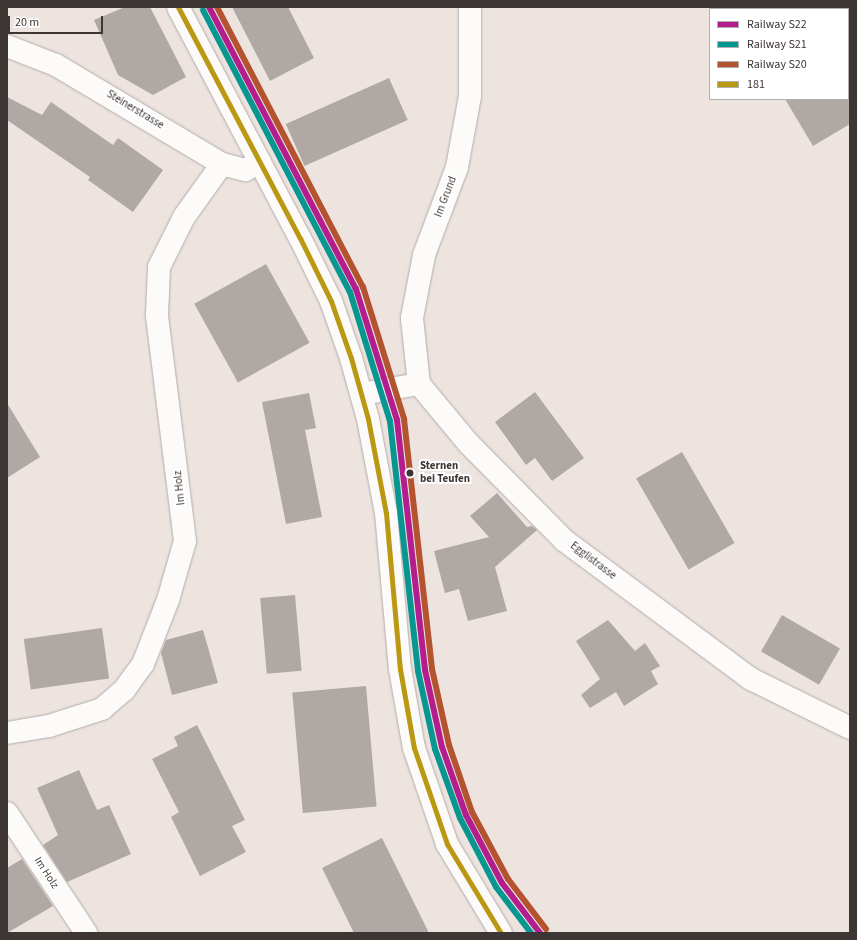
<!DOCTYPE html>
<style>
body{margin:0}
#map{position:relative;width:857px;height:940px;overflow:hidden;background:#ede4e0;font-family:"Source Sans 3",sans-serif}
div>[style]{position:absolute}
.building>*{inset:0;background:#afa8a5;transform-origin:0 0}
.roads{filter:drop-shadow(0 0 1px #b3aca8) drop-shadow(0 0 1px #b3aca8)}
.street>*{height:22px;margin:-11px;padding:0 11px;transform-origin:11px;border-radius:11px;background:#fcfbfa}
.secondary>*{height:22px;margin:-11px;padding:0 11px;transform-origin:11px;border-radius:11px;background:#fcfbfa}
.bus-1>*{height:5px;margin:-2.5px;padding:0 2.5px;transform-origin:2.5px;border-radius:2.5px;background:#bb9812}
.rail-1>*{height:6px;margin:-3px;padding:0 3px;transform-origin:3px;border-radius:3px;background:#b41d8e}
.rail-2>*{height:6px;margin:-3px;padding:0 3px;transform-origin:3px;border-radius:3px;background:#089690}
.rail-3>*{height:6px;margin:-3px;padding:0 3px;transform-origin:3px;border-radius:3px;background:#b4532f}
.dots>*{width:11px;height:11px;translate:-50% -50%;box-sizing:border-box;border:2px solid #fff;border-radius:50%}
span{translate:-50% -50%;white-space:nowrap;text-align:center;line-height:1.15;-webkit-text-stroke:4px #fff;paint-order:stroke}
.street-label{font-size:11px;color:#3d3634}
.stop-label{font-size:11px;color:#3d3634;font-weight:700}
.left{translate:0 -50%;text-align:left}
.frame{position:absolute;inset:0;border:8px solid #3d3634;pointer-events:none}
.legend{position:absolute;left:709px;top:8px;width:140px;height:92px;box-sizing:border-box;background:#fff;border:1px solid #b1afae;margin:0;padding:5px 7px;list-style:none;font-size:12px;color:#3d3634}
.legend li{display:flex;align-items:center;gap:8px;height:20px}
.legend b{width:20px;border:1px solid #b1afae}
.scale{position:absolute;left:8px;top:16px;width:95px;height:18px;box-sizing:border-box;border:2px solid #3d3634;border-top:0;padding-left:5px;font-size:12px;line-height:14px;white-space:nowrap;color:#3d3634;-webkit-text-stroke:3px #fff;paint-order:stroke}
</style>
<div id="map">
<div class="building">
<i style="clip-path:polygon(125px 7px,150px 7px,186px 77px,153px 95px,118px 75px,94px 20px)"></i>
<i style="clip-path:polygon(232px 7px,288px 7px,314px 58px,270px 81px)"></i>
<i style="left:389px;top:78px;width:46px;height:113px;rotate:66deg"></i>
<i style="clip-path:polygon(7px 97px,42px 115px,51px 102px,113px 145px,118px 138px,163px 170px,133px 212px,88px 180px,90px 177px,7px 120px)"></i>
<i style="clip-path:polygon(785px 99px,850px 99px,850px 124px,813px 146px)"></i>
<i style="left:266px;top:264px;width:90px;height:82px;rotate:61deg"></i>
<i style="clip-path:polygon(535px 392px,584px 458px,552px 481px,535px 458px,526px 465px,495px 422px)"></i>
<i style="clip-path:polygon(309px 393px,316px 428px,305px 430px,322px 517px,286px 524px,262px 402px)"></i>
<i style="clip-path:polygon(7px 403px,40px 457px,7px 478px)"></i>
<i style="left:682px;top:452px;width:105px;height:53px;rotate:60deg"></i>
<i style="clip-path:polygon(497px 493px,527px 527px,532px 526px,537px 530px,495px 567px,507px 611px,468px 621px,459px 589px,445px 593px,434px 551px,489px 537px,470px 516px)"></i>
<i style="left:295px;top:595px;width:76px;height:35px;rotate:85deg"></i>
<i style="left:782px;top:615px;width:67px;height:42px;rotate:30deg"></i>
<i style="clip-path:polygon(608px 620px,635px 651px,645px 643px,660px 666px,651px 671px,658px 684px,624px 706px,616px 692px,590px 708px,581px 695px,600px 679px,576px 641px)"></i>
<i style="left:102px;top:628px;width:51px;height:79px;rotate:82deg"></i>
<i style="clip-path:polygon(203px 630px,218px 683px,172px 695px,161px 653px,166px 640px)"></i>
<i style="left:366px;top:686px;width:121px;height:74px;rotate:85deg"></i>
<i style="clip-path:polygon(197px 725px,245px 820px,232px 826px,246px 852px,200px 876px,171px 817px,179px 812px,152px 759px,178px 746px,174px 737px)"></i>
<i style="clip-path:polygon(79px 770px,97px 810px,109px 805px,131px 854px,67px 882px,43px 845px,58px 835px,37px 788px)"></i>
<i style="clip-path:polygon(382px 838px,429px 933px,354px 933px,322px 868px)"></i>
<i style="clip-path:polygon(22px 859px,53px 906px,7px 933px,7px 868px)"></i>
</div>
<div class="roads">
<div class="street">
<i style="left:826px;top:7px;width:3px;rotate:45deg"></i>
<i style="left:848px;top:34px;width:4px;rotate:63deg"></i>
<i style="left:419px;top:384px;width:78px;rotate:50.2deg"></i>
<i style="left:469px;top:444px;width:136px;rotate:45.3deg"></i>
<i style="left:565px;top:541px;width:232px;rotate:36.6deg"></i>
<i style="left:751px;top:679px;width:110px;rotate:26.3deg"></i>
<i style="left:419px;top:384px;width:66px;rotate:-96.1deg"></i>
<i style="left:412px;top:318px;width:64px;rotate:-79.2deg"></i>
<i style="left:424px;top:255px;width:94px;rotate:-69.4deg"></i>
<i style="left:457px;top:167px;width:72px;rotate:-79.6deg"></i>
<i style="left:470px;top:96px;width:89px;rotate:-90deg"></i>
<i style="left:362px;top:394px;width:58px;rotate:-10deg"></i>
<i style="left:7px;top:733px;width:43px;rotate:-9.5deg"></i>
<i style="left:49px;top:726px;width:56px;rotate:-17.8deg"></i>
<i style="left:102px;top:709px;width:29px;rotate:-41deg"></i>
<i style="left:124px;top:690px;width:32px;rotate:-54deg"></i>
<i style="left:143px;top:664px;width:69px;rotate:-68.7deg"></i>
<i style="left:168px;top:600px;width:61px;rotate:-73.9deg"></i>
<i style="left:185px;top:541px;width:228px;rotate:-97.1deg"></i>
<i style="left:157px;top:315px;width:48px;rotate:-87.6deg"></i>
<i style="left:159px;top:267px;width:56px;rotate:-63.4deg"></i>
<i style="left:184px;top:217px;width:65px;rotate:-54.4deg"></i>
<i style="left:7px;top:813px;width:144px;rotate:56.6deg"></i>
</div>
<div class="secondary">
<i style="left:178px;top:7px;width:261px;rotate:62.2deg"></i>
<i style="left:300px;top:238px;width:70px;rotate:63.8deg"></i>
<i style="left:331px;top:301px;width:60px;rotate:70.7deg"></i>
<i style="left:351px;top:358px;width:63px;rotate:74.4deg"></i>
<i style="left:368px;top:419px;width:96px;rotate:79.2deg"></i>
<i style="left:386px;top:513px;width:157px;rotate:84.9deg"></i>
<i style="left:400px;top:669px;width:80px;rotate:80deg"></i>
<i style="left:414px;top:748px;width:102px;rotate:71deg"></i>
<i style="left:447px;top:844px;width:104px;rotate:58.8deg"></i>
<i style="left:7px;top:46px;width:53px;rotate:21.2deg"></i>
<i style="left:56px;top:65px;width:193px;rotate:30.8deg"></i>
<i style="left:222px;top:164px;width:24px;rotate:15deg"></i>
<i style="left:245px;top:170px;width:17px;rotate:-28deg"></i>
</div>
</div>
<div class="bus-1">
<i style="left:178px;top:7px;width:261px;rotate:62.2deg"></i>
<i style="left:300px;top:238px;width:70px;rotate:63.8deg"></i>
<i style="left:331px;top:301px;width:60px;rotate:70.7deg"></i>
<i style="left:351px;top:358px;width:63px;rotate:74.4deg"></i>
<i style="left:368px;top:419px;width:96px;rotate:79.2deg"></i>
<i style="left:386px;top:513px;width:157px;rotate:84.9deg"></i>
<i style="left:400px;top:669px;width:80px;rotate:80deg"></i>
<i style="left:414px;top:748px;width:102px;rotate:71deg"></i>
<i style="left:447px;top:844px;width:104px;rotate:58.8deg"></i>
</div>
<div class="rail-1">
<i style="left:209px;top:7px;width:318px;rotate:62.5deg"></i>
<i style="left:356px;top:289px;width:137px;rotate:72.6deg"></i>
<i style="left:397px;top:420px;width:252px;rotate:83.6deg"></i>
<i style="left:425px;top:670px;width:79px;rotate:77.6deg"></i>
<i style="left:442px;top:747px;width:72px;rotate:70.6deg"></i>
<i style="left:466px;top:815px;width:77px;rotate:62.1deg"></i>
<i style="left:502px;top:883px;width:63px;rotate:52.8deg"></i>
</div>
<div class="rail-2">
<i style="left:203px;top:10px;width:318px;rotate:62.5deg"></i>
<i style="left:350px;top:292px;width:135px;rotate:72.8deg"></i>
<i style="left:390px;top:421px;width:252px;rotate:83.6deg"></i>
<i style="left:418px;top:671px;width:80px;rotate:77.7deg"></i>
<i style="left:435px;top:749px;width:73px;rotate:70.1deg"></i>
<i style="left:460px;top:818px;width:78px;rotate:62.4deg"></i>
<i style="left:496px;top:887px;width:58px;rotate:52.7deg"></i>
</div>
<div class="rail-3">
<i style="left:217px;top:7px;width:316px;rotate:62.5deg"></i>
<i style="left:363px;top:287px;width:138px;rotate:72.7deg"></i>
<i style="left:404px;top:419px;width:252px;rotate:83.6deg"></i>
<i style="left:432px;top:669px;width:78px;rotate:77.4deg"></i>
<i style="left:449px;top:745px;width:71px;rotate:71.1deg"></i>
<i style="left:472px;top:812px;width:76px;rotate:61.8deg"></i>
<i style="left:508px;top:879px;width:63px;rotate:52.8deg"></i>
</div>
<div class="dots">
<i style="left:410px;top:473px;background:#3d3634"></i>
</div>
<div class="street-label">
<span style="left:135px;top:110px;rotate:31deg">Steinerstrasse</span>
<span style="left:446px;top:197px;rotate:-69deg">Im Grund</span>
<span style="left:180px;top:488px;rotate:-96deg">Im Holz</span>
<span style="left:593px;top:561px;rotate:37deg">Egglistrasse</span>
<span style="left:46px;top:873px;rotate:57deg">Im Holz</span>
</div>
<div class="stop-label">
<span class="left" style="left:420px;top:473px">Sternen<br>bei Teufen</span>
</div>
<div class="frame"></div>
<ul class="legend">
<li><b style="height:5px;background:#b41d8e"></b>Railway S22</li>
<li><b style="height:5px;background:#089690"></b>Railway S21</li>
<li><b style="height:5px;background:#b4532f"></b>Railway S20</li>
<li><b style="height:5px;background:#bb9812"></b>181</li>
</ul>
<div class="scale">20 m</div>
</div>
